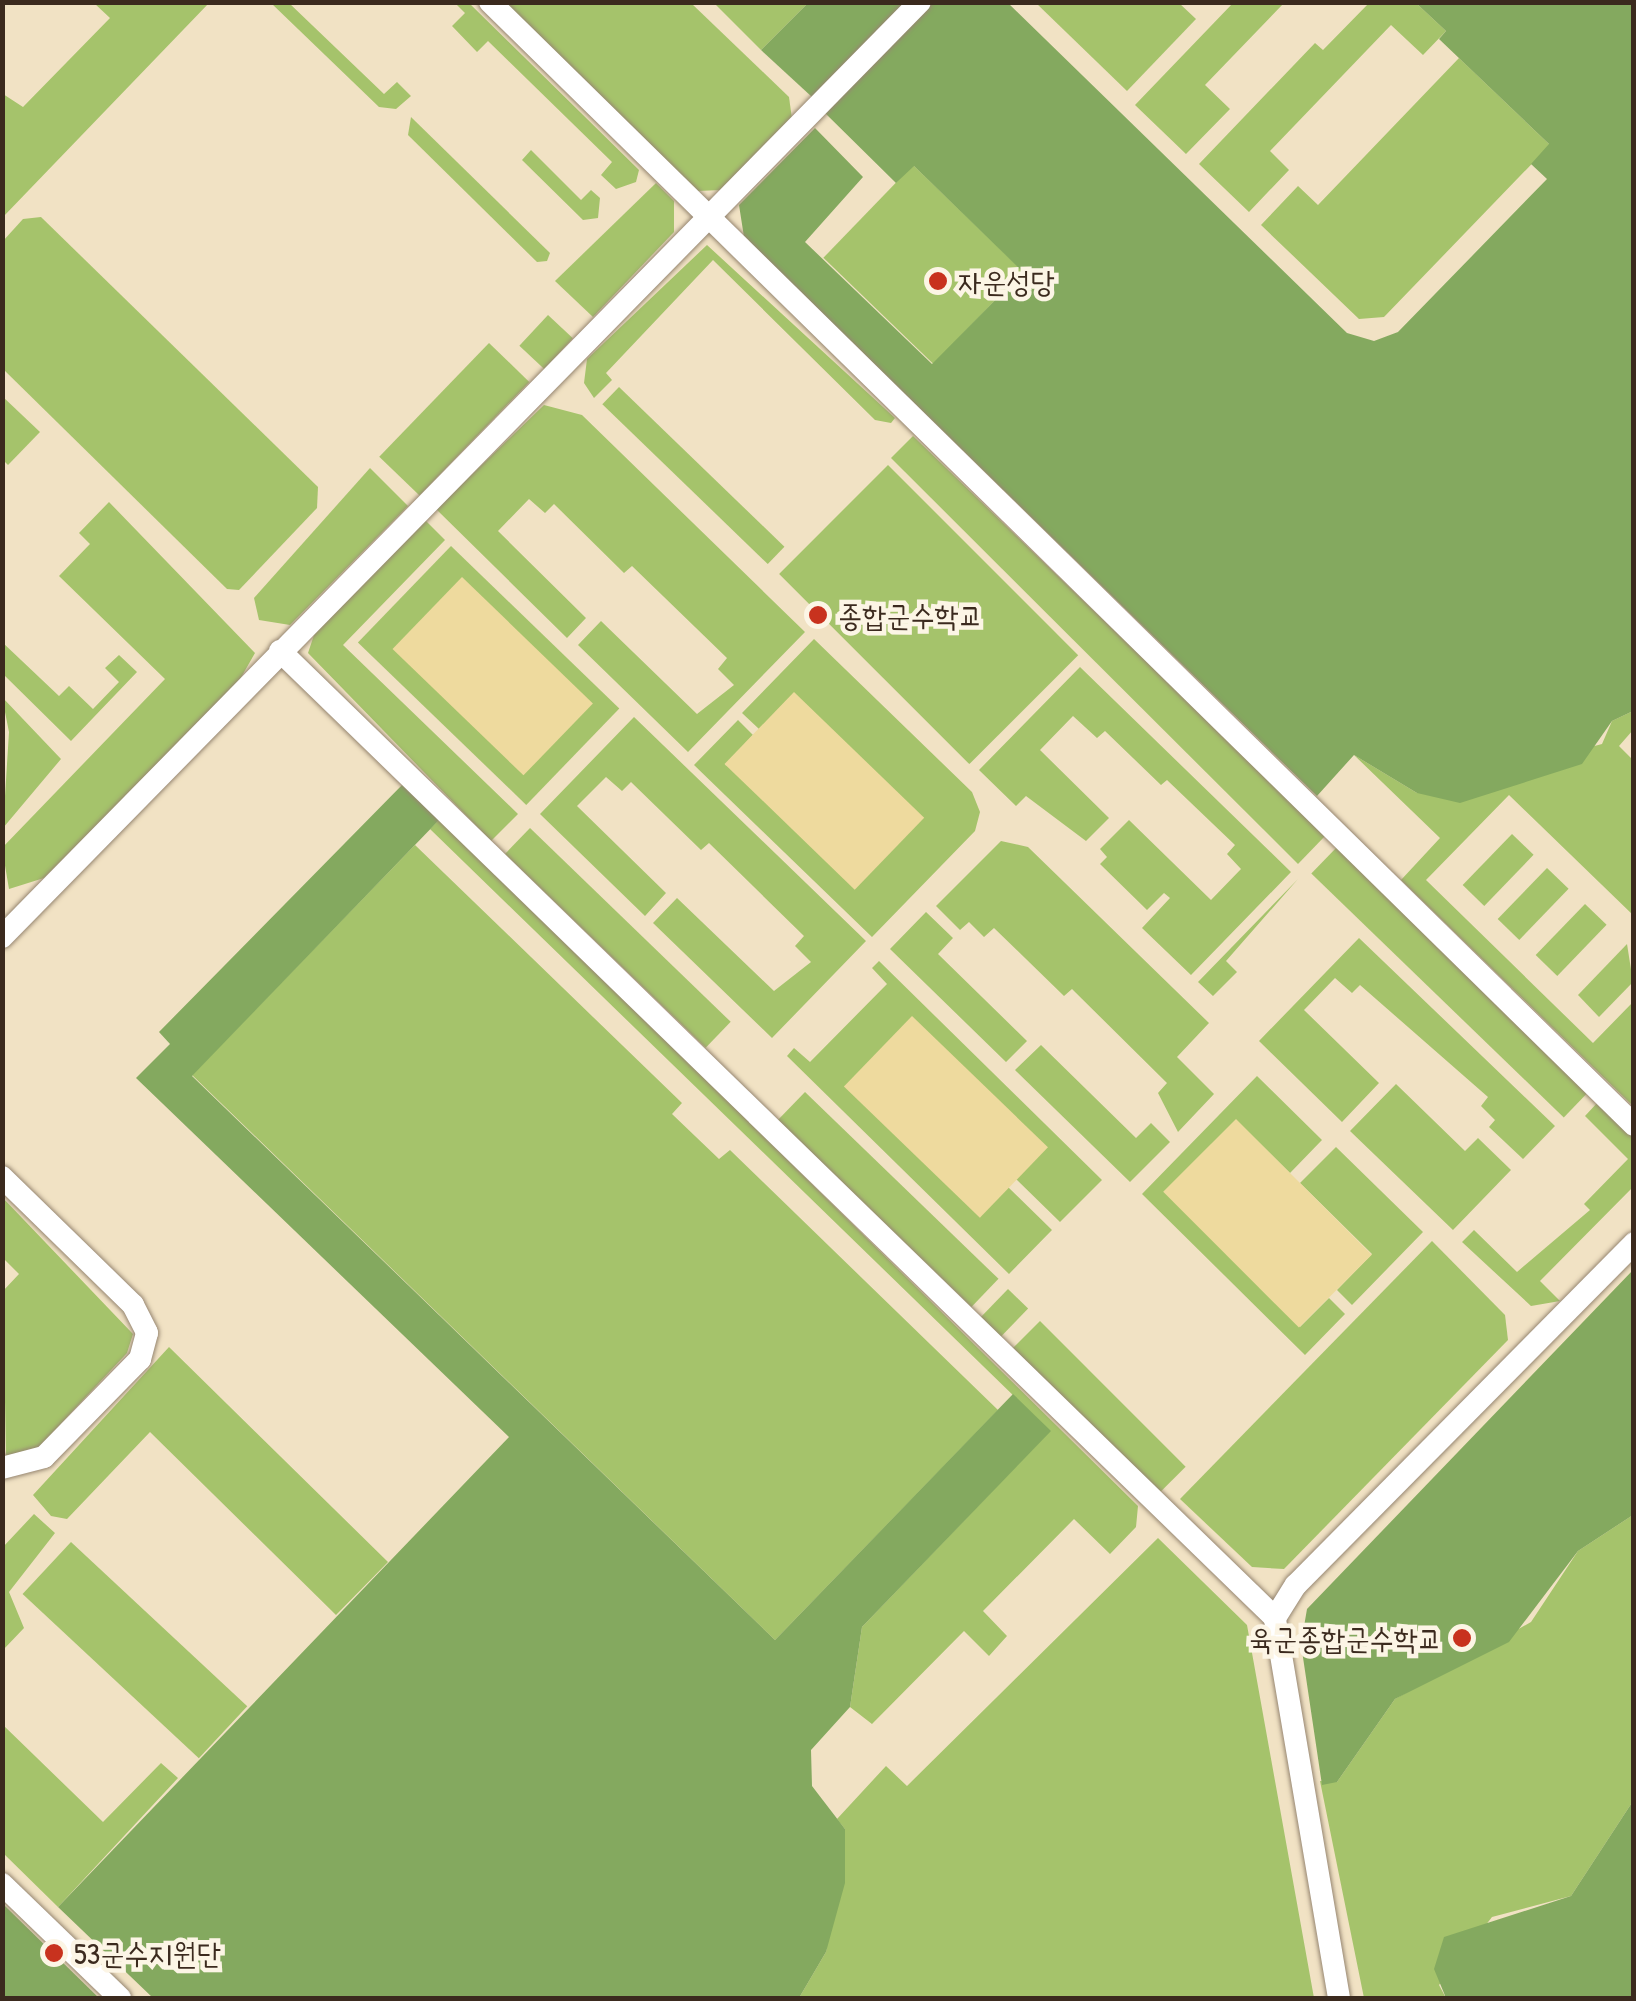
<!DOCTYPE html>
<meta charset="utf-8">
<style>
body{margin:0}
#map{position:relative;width:1636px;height:2001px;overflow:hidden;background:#f1e2c4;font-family:"Patrick Hand","Poor Story",sans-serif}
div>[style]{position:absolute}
.green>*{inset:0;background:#a5c36b;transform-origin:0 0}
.forest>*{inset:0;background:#84a95f}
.sand>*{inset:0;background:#eeda9e;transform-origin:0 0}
.roads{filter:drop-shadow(0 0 2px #968671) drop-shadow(0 0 2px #968671)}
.minor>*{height:22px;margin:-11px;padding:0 11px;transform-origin:11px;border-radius:11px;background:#fff}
.dots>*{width:28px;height:28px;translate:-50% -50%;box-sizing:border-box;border:5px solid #fcf5e5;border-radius:50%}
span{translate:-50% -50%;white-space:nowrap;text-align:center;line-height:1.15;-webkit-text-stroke:9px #fcf5e5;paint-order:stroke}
.poi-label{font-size:30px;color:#3b2a1e}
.left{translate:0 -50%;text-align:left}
.right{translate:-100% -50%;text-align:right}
.frame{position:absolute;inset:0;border:5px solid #3b2a1e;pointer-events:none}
</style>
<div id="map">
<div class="green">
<i style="clip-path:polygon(94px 3px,209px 3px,3px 217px,3px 94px,23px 107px,110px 18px)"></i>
<i style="clip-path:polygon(271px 3px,289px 3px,384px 94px,397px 82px,411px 96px,396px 109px,379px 107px)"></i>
<i style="clip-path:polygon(455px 3px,469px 3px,639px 170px,636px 182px,616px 189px,601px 175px,612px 162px,488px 41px,477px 52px,452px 26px,465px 13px)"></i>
<i style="clip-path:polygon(499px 3px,691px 3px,789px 97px,792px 119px,722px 190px,697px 191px)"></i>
<i style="clip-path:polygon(714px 3px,808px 3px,761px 50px)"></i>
<i style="clip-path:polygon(1036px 3px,1179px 3px,1196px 19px,1127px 91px)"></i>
<i style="clip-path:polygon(1233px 3px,1284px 3px,1205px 85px,1230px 109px,1186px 154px,1135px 105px)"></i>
<i style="clip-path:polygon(1369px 3px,1416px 3px,1446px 31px,1423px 55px,1391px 25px,1270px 151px,1289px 170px,1249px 212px,1199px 164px,1315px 43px,1323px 50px)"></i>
<i style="clip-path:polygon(1459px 58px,1550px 145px,1384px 317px,1359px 319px,1261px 225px,1298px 186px,1318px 205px)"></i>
<i style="clip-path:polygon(411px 117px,550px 253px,547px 261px,537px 262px,408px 135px)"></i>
<i style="clip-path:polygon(531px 150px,581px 200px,591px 190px,600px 198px,598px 218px,583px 220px,522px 160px)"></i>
<i style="left:913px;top:165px;width:153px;height:129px;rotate:44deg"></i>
<i style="clip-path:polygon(656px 183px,674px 201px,674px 232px,593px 317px,555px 281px)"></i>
<i style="clip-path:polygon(41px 217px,318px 487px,317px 508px,239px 590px,227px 589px,3px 369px,3px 241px,23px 219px)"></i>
<i style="clip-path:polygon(707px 245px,895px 418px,891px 423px,875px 420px,713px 260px,606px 373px,612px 380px,594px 398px,584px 383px,587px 359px)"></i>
<i style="left:548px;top:315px;width:34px;height:42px;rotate:43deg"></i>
<i style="left:489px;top:343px;width:56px;height:158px;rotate:44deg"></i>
<i style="left:619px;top:387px;width:230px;height:24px;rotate:44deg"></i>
<i style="clip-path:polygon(2px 396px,40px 432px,8px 465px,3px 460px)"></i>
<i style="clip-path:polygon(544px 405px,582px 415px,805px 632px,688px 752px,578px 645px,601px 621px,697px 714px,734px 685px,718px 669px,727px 658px,632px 566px,624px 573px,554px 504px,545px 513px,529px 499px,498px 531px,586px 618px,567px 638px,436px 509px)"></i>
<i style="clip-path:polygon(913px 436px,1326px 835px,1298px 864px,891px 458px)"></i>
<i style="left:888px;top:465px;width:269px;height:154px;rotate:45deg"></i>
<i style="clip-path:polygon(370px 468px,408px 506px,290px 625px,259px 620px,254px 598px)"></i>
<i style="clip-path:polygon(109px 502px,255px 653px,239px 681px,44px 878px,9px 889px,2px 848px,165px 679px,59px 576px,90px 544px,79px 533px)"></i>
<i style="clip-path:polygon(424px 519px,445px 540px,343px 645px,518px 814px,491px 841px,308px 653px,315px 632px)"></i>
<i style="left:451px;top:546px;width:234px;height:134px;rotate:44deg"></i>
<i style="clip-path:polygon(814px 639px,972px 792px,980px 812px,975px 831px,872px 937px,694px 765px,738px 720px,753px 735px,725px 765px,923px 819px,794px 693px,759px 729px,742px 713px)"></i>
<i style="clip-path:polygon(2px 642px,59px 696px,69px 686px,93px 709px,119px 682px,105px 668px,119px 655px,137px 672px,71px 741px,3px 674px)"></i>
<i style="clip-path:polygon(1080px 667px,1291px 872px,1191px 975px,1142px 928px,1170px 898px,1164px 893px,1147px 910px,1100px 864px,1107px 857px,1100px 849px,1129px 820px,1211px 900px,1241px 869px,1227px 854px,1235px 845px,1167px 780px,1161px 785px,1105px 731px,1097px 738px,1073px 716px,1040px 750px,1109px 818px,1086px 841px,1026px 796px,1016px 806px,979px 770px)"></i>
<i style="clip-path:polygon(2px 697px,61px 759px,3px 828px,9px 732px)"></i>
<i style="clip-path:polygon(1633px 711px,1633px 730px,1619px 746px,1633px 760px,1633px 915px,1509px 795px,1426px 880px,1593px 1043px,1633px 1002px,1633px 1106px,1401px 880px,1440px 838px,1354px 755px,1417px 793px,1602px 744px,1612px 721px)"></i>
<i style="clip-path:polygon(634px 717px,866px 941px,772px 1038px,653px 923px,677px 898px,774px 991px,811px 962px,795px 946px,804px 936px,709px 843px,701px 850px,631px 782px,622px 791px,606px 777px,577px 806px,666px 893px,645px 916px,540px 814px)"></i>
<i style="clip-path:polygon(441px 818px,1138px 1506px,1136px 1527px,1110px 1554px,1074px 1519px,983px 1611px,1007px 1636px,989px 1656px,964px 1631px,872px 1724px,850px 1707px,862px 1627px,1050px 1431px,430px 829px)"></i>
<i style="left:530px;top:828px;width:279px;height:36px;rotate:44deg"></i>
<i style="left:1512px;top:834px;width:30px;height:71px;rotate:44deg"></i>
<i style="clip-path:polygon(1001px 841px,1028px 847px,1209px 1023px,1177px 1057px,1214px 1094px,1178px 1132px,1158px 1093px,1167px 1083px,1072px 989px,1064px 996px,994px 928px,984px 937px,969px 922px,960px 930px,936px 906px)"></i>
<i style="clip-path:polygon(415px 845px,682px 1103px,672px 1114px,719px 1159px,730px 1150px,998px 1410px,775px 1640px,192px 1075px)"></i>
<i style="left:1337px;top:847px;width:351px;height:37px;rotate:44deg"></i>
<i style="left:1547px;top:868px;width:30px;height:71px;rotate:44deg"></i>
<i style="clip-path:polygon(1298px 879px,1226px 961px,1237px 972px,1213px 996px,1198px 982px)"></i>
<i style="left:1585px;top:904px;width:30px;height:71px;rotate:44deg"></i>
<i style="clip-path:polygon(926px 912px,953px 938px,938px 954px,1027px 1041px,1006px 1062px,890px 949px)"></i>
<i style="clip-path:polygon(1359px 938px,1555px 1126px,1523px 1159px,1489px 1127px,1495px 1120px,1481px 1106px,1488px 1097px,1360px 985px,1352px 993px,1335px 978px,1304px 1010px,1379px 1083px,1342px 1122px,1259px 1041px)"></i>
<i style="clip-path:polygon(1627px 944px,1633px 982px,1599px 1017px,1578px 995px)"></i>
<i style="clip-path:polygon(879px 961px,1102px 1180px,1060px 1222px,1016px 1179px,1046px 1147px,978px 1218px,1008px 1187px,1052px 1230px,1009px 1274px,787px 1056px,794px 1048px,810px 1062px,887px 984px,872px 968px)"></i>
<i style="clip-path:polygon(1041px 1045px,1136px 1138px,1151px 1123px,1170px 1142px,1130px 1182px,1015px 1070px)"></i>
<i style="clip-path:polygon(1257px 1076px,1322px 1140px,1290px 1173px,1236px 1120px,1300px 1327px,1329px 1298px,1345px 1314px,1305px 1355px,1142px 1194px)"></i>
<i style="clip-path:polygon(1396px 1084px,1465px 1151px,1478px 1138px,1511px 1170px,1453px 1230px,1350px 1131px)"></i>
<i style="left:805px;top:1092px;width:269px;height:39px;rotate:44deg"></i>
<i style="clip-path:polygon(1598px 1102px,1633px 1137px,1633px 1187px,1540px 1281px,1560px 1301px,1531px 1306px,1462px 1242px,1474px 1230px,1517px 1272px,1590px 1210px,1584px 1204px,1628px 1159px,1585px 1116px)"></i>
<i style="clip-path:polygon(1336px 1147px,1423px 1232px,1352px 1305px,1337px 1290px,1372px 1254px,1300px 1183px)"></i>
<i style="clip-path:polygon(2px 1197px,133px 1334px,127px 1353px,38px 1448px,6px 1456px,3px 1291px,19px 1274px,3px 1258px)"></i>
<i style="clip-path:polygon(1432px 1241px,1505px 1315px,1508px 1340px,1284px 1569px,1252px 1567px,1180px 1499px)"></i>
<i style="left:1008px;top:1289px;width:28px;height:40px;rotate:44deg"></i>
<i style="left:1040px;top:1321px;width:206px;height:38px;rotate:45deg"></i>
<i style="clip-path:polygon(169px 1347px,388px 1562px,336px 1615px,150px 1432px,67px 1519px,51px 1516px,33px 1495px)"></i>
<i style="clip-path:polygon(34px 1514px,55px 1533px,9px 1592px,24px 1628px,3px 1650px,3px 1547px)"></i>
<i style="clip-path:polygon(1633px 1515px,1633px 1801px,1571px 1896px,1492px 1917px,1439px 1985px,1446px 1998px,1364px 1998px,1320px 1781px,1337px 1782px,1395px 1699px,1531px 1622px,1578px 1551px)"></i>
<i style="clip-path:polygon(1158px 1538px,1247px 1625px,1314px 1998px,799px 1998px,826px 1952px,845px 1829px,837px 1819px,886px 1766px,907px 1786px)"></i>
<i style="left:71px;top:1542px;width:241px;height:71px;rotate:43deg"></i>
<i style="clip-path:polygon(2px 1724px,103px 1822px,161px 1763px,178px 1778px,58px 1907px,3px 1853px)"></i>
</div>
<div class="forest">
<i style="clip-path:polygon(808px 3px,907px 3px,812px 97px,761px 50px)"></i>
<i style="clip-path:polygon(930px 3px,1008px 3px,1347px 333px,1374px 341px,1398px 332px,1547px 179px,1531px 164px,1549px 144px,1439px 39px,1446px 31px,1416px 3px,1633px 3px,1633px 711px,1612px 721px,1582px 764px,1460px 803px,1417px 793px,1354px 755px,1317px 796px,744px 237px,739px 205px,815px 128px,863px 177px,805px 242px,932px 364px,1023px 272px,914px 166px,896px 183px,825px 113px)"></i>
<i style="clip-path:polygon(404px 783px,441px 818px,192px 1076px,775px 1640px,1013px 1394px,1051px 1431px,862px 1627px,850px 1707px,811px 1750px,812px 1786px,845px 1829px,845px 1883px,826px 1952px,799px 1998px,153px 1998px,58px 1907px,509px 1437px,136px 1078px,170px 1044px,159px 1032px)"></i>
<i style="clip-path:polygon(1633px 1270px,1633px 1515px,1578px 1551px,1509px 1642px,1395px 1699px,1337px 1782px,1322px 1785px,1301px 1644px,1307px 1609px)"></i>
<i style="clip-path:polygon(1633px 1801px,1633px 1998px,1446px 1998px,1434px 1969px,1444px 1937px,1571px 1896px)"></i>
<i style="clip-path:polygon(2px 1904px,3px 1904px,99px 1998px,3px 1998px)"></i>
</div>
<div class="sand">
<i style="left:462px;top:577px;width:182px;height:100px;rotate:44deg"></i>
<i style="left:794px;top:692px;width:181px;height:100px;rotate:44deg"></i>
<i style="left:912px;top:1016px;width:189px;height:98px;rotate:44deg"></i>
<i style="left:1236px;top:1119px;width:192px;height:103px;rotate:45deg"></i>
</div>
<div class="roads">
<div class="minor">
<i style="left:490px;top:2px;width:1603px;rotate:44.47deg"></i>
<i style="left:280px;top:651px;width:1387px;rotate:44.18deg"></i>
<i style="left:2px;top:937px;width:1310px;rotate:-45.53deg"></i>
<i style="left:2px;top:1177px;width:183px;rotate:44.3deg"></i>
<i style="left:133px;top:1305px;width:31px;rotate:63deg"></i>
<i style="left:147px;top:1333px;width:27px;rotate:105deg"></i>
<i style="left:140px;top:1359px;width:137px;rotate:134.4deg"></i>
<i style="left:44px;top:1457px;width:43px;rotate:165.3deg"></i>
<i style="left:2px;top:1884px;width:164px;rotate:44deg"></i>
<i style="left:1339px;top:1998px;width:385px;rotate:-99.6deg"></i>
<i style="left:1275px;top:1618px;width:39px;rotate:-58deg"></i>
<i style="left:1296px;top:1585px;width:481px;rotate:-45.3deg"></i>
</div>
</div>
<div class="dots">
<i style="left:938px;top:281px;background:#c8321e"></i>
<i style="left:818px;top:615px;background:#c8321e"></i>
<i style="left:1462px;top:1638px;background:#c8321e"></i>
<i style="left:54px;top:1953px;background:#c8321e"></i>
</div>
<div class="poi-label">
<span class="left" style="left:958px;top:281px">자운성당</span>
<span class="left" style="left:838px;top:615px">종합군수학교</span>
<span class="right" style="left:1442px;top:1638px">육군종합군수학교</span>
<span class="left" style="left:74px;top:1953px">53군수지원단</span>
</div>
<div class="frame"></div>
</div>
